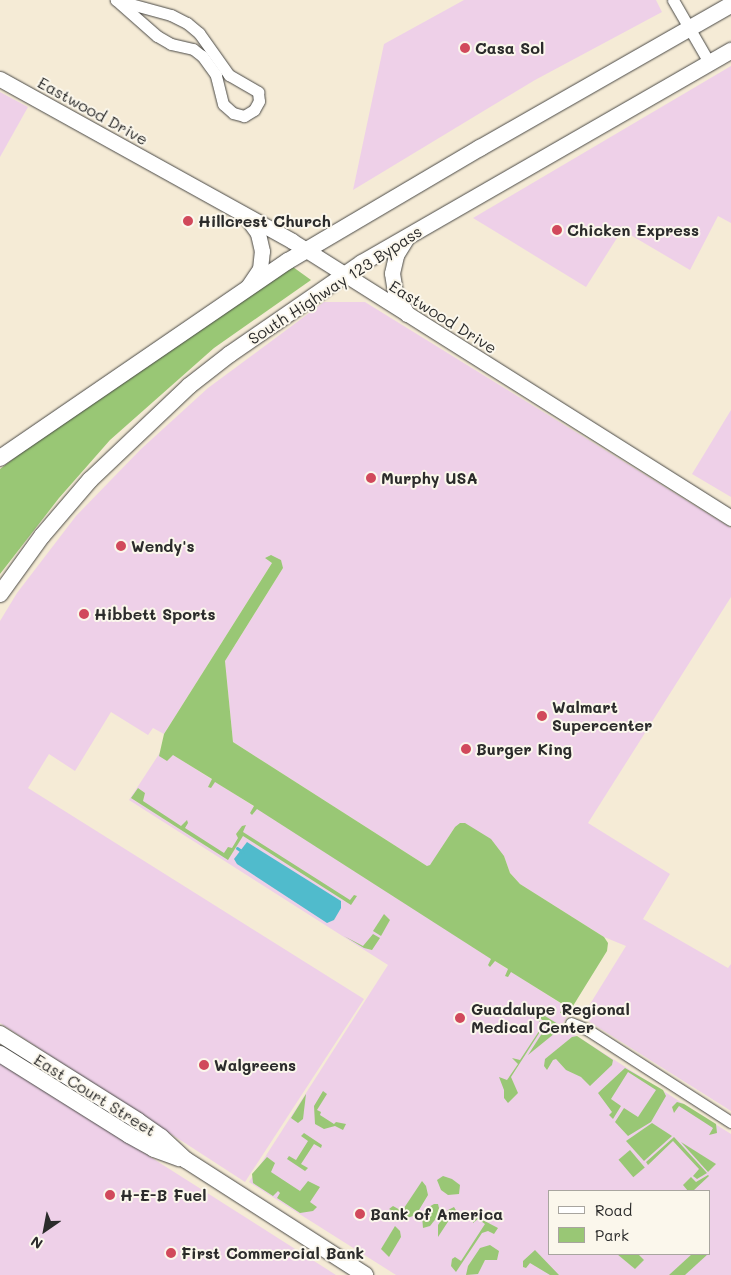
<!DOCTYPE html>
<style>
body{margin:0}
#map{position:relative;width:731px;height:1275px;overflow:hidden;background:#f5ebd6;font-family:Mali,sans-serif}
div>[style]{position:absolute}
.built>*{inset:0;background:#eed0e8}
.green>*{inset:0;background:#99c775;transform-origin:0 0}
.water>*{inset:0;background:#50bbcc}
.stream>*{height:3px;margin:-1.5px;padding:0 1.5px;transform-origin:1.5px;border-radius:1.5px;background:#50bbcc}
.roads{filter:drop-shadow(0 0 1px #494845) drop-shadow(0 0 1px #494845)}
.minor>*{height:11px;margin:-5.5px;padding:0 5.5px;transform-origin:5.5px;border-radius:5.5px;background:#fff}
.secondary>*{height:15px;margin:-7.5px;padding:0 7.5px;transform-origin:7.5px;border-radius:7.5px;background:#fff}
.primary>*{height:16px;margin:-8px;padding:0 8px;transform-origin:8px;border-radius:8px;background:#fff}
.dots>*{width:14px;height:14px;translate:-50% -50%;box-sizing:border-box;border:2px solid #fbf7ec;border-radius:50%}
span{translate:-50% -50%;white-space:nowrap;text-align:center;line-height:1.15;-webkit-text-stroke:4px #fbf7ec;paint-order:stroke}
.poi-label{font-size:16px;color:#2b2b2b;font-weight:700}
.left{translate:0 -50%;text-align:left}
.street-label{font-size:16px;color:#2b2b2b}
.legend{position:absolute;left:548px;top:1190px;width:162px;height:65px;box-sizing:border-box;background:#fbf7ec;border:1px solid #a8a59f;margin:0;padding:6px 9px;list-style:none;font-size:15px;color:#2b2b2b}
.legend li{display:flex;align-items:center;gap:10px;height:25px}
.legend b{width:25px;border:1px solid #a8a59f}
.north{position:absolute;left:20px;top:1205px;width:50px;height:50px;-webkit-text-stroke:4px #fbf7ec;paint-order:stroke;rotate:213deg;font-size:14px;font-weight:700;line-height:20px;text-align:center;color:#2b2b2b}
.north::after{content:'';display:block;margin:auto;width:18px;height:22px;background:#2b2b2b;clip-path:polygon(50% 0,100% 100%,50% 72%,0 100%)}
</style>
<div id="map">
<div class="built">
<i style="clip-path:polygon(464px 0,656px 0,662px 12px,535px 80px,353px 190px,384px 44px)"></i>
<i style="clip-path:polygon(731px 66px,731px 223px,718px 216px,690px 270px,622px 230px,586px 287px,473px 218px)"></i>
<i style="clip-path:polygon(0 92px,28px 107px,0 157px)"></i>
<i style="clip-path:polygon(324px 302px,365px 302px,731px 528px,731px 597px,588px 823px,670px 874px,643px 919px,728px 968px,731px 964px,731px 1111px,582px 1017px,626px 946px,604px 937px,520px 884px,510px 873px,504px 856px,455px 827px,430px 866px,427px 866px,233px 742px,225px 661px,283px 568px,266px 558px,272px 563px,164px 734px,153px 728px,148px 735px,111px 712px,75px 771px,49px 754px,28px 788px,364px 999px,245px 1182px,0 1023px,0 621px,17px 593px,76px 516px,141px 449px,208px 388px)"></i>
<i style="clip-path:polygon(731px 410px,731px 497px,692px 474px)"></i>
<i style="clip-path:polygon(evenodd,163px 748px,571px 1010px,561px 1026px,731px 1134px,731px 1275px,396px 1275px,249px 1182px,388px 965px,129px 800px,163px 748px,550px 1191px,710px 1191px,710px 1254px,550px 1254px,550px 1191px)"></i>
<i style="clip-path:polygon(0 1061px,108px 1130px,336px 1275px,0 1275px)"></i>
</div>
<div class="green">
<i style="clip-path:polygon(293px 267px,311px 280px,214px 348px,110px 440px,59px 498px,0 574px,0 469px,38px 440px)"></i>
<i style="clip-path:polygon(271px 555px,281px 560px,283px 568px,225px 661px,233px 742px,427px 866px,430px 865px,455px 827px,460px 823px,465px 823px,491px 839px,504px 856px,510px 873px,520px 884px,604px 937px,608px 943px,607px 951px,568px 1014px,560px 1013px,564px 1005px,511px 972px,508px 977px,505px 976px,508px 969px,495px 961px,490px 967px,488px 965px,491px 959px,257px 809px,252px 815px,250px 813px,254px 806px,215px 782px,211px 788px,208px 787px,212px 779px,173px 755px,167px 761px,159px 756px,164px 734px,272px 563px,265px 558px)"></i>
<i style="clip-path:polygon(138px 788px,145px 793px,143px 801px,181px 826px,187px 820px,188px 823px,185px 828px,224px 853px,228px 847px,232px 848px,238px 838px,236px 834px,242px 826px,246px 825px,243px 832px,350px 900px,354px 895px,357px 896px,351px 905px,243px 836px,228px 860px,131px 798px)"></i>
<i style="clip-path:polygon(384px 914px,390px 920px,381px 936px,373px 931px)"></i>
<i style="clip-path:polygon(373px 934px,380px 938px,372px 950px,364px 948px,344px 936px,363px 946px)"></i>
<i style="clip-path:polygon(545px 1016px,558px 1024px,560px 1029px,528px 1055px,548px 1024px,538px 1017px)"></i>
<i style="clip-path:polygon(537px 1019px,545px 1024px,511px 1077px,518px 1093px,508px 1103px,504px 1098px,504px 1090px,499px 1077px,507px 1080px,518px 1064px,512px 1058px,520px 1060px,543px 1025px)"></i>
<i style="clip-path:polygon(577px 1036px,613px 1060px,612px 1065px,590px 1086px,581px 1077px,566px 1070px,556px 1059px,553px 1060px,547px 1070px,544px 1066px,545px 1059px,572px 1037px)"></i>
<i style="clip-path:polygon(625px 1068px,663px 1090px,666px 1096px,651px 1122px,628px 1136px,615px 1122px,624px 1108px,638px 1117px,656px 1090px,628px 1072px,611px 1099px,621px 1106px,613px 1119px,609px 1115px,612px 1112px,598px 1093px)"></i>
<i style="clip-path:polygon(323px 1091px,327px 1094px,317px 1110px,321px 1112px,320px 1115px,334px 1124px,336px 1122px,346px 1124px,343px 1130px,335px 1126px,324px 1129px,315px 1124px,314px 1106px)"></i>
<i style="clip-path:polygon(306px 1094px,303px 1119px,298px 1123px,291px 1118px)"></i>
<i style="clip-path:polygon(677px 1102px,684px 1104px,716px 1124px,717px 1133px,709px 1135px,713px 1128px,679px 1106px,674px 1113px,672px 1107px)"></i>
<i style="clip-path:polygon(652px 1123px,672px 1136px,644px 1161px,626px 1141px)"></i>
<i style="clip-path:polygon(304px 1133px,322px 1145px,321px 1148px,314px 1144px,301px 1164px,308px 1168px,305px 1171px,287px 1159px,289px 1156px,296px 1160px,308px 1141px,301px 1136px)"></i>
<i style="clip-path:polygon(674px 1137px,707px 1173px,697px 1179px,693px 1176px,699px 1169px,673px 1141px,648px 1165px,646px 1162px)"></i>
<i style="clip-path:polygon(681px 1142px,716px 1164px,708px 1172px)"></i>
<i style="left:630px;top:1150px;width:23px;height:15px;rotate:50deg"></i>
<i style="clip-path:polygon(267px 1157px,275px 1163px,271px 1172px,300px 1191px,308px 1181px,320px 1187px,310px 1202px,317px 1207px,313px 1211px,300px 1213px,277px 1198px,280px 1193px,278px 1191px,273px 1196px,253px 1183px,252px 1174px)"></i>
<i style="clip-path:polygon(708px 1175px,709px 1176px,693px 1191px,688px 1191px,683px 1185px,691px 1177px,696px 1182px)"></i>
<i style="clip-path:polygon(443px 1176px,452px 1179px,460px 1185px,459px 1194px,448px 1195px,441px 1190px,437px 1180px)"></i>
<i style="clip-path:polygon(422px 1181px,426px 1186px,428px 1195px,416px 1215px,407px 1218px,389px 1209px,393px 1206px,402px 1211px)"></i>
<i style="clip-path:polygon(434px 1204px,438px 1204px,439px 1208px,438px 1216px,430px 1226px,423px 1228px,422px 1216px,427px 1208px)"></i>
<i style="clip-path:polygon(454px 1207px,457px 1212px,455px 1211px,438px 1237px,438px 1225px,448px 1210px)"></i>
<i style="clip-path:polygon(473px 1210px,478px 1211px,475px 1216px,498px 1228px,494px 1234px,488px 1231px,482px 1233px,456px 1272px,451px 1266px,452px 1259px,455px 1257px,461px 1261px,485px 1224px,478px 1219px,473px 1223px)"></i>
<i style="clip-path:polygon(395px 1226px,400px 1231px,401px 1237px,389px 1257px,381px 1249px)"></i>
<i style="clip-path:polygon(490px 1245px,499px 1251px,497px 1260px,485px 1260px,478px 1274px,466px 1275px,468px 1266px,480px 1248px)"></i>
<i style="clip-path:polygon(535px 1250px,559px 1275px,550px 1275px,530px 1263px,526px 1268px,523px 1267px,523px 1261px)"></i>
<i style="clip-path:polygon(617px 1254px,638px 1254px,644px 1260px,635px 1269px)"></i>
<i style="clip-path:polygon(692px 1254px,708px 1254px,685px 1275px,669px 1275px)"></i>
</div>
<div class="water">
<i style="clip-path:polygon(247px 842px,341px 901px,341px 908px,334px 920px,327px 923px,237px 864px,234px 859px)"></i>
</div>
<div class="stream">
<i style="left:237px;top:848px;width:7px;rotate:34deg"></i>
</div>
<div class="roads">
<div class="minor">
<i style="left:116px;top:0;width:57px;rotate:15.3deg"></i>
<i style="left:171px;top:15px;width:18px;rotate:27deg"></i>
<i style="left:187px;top:23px;width:16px;rotate:40deg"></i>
<i style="left:199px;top:33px;width:52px;rotate:54.5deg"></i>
<i style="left:229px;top:75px;width:34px;rotate:30deg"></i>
<i style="left:258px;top:92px;width:9px;rotate:84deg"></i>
<i style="left:259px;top:101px;width:10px;rotate:119deg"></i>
<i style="left:254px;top:110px;width:12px;rotate:149deg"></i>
<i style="left:244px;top:116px;width:11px;rotate:-165deg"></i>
<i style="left:233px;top:113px;width:13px;rotate:-138deg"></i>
<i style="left:223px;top:104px;width:30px;rotate:-104deg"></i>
<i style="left:216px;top:75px;width:24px;rotate:-126deg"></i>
<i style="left:202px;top:56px;width:11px;rotate:-142deg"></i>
<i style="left:193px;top:49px;width:23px;rotate:-167deg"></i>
<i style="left:171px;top:44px;width:16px;rotate:-150deg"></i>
<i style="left:157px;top:36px;width:55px;rotate:-138.7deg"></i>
<i style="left:673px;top:0;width:74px;rotate:60deg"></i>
<i style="left:571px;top:1023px;width:18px;rotate:22deg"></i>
<i style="left:588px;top:1030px;width:170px;rotate:32.8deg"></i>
</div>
<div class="secondary">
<i style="left:0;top:79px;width:334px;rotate:29deg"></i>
<i style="left:292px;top:241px;width:519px;rotate:32.25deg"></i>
<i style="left:247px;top:288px;width:23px;rotate:-56deg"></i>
<i style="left:260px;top:269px;width:18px;rotate:-84deg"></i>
<i style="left:262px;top:251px;width:18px;rotate:-103deg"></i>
<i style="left:258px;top:233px;width:17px;rotate:-126deg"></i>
<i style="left:407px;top:314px;width:25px;rotate:-119deg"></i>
<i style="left:395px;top:292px;width:19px;rotate:-99deg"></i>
<i style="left:392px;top:273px;width:18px;rotate:-77deg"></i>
<i style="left:396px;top:255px;width:22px;rotate:-58deg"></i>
</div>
<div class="primary">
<i style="left:0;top:458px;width:349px;rotate:-34.4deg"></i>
<i style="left:288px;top:261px;width:223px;rotate:-30.5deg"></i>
<i style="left:480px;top:148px;width:289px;rotate:-29.7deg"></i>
<i style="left:0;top:594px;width:72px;rotate:-54.1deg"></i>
<i style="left:42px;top:536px;width:74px;rotate:-49.4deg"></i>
<i style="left:90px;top:480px;width:137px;rotate:-43.5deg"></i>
<i style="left:189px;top:386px;width:52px;rotate:-38deg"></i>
<i style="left:230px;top:354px;width:160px;rotate:-34.6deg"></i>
<i style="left:362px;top:263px;width:426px;rotate:-29.9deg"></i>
<i style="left:0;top:1034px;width:163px;rotate:32.2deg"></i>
<i style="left:138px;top:1121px;width:28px;rotate:35deg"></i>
<i style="left:161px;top:1137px;width:34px;rotate:43deg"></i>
<i style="left:186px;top:1160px;width:213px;rotate:32.7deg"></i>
<i style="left:0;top:1054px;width:152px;rotate:32.1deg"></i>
<i style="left:129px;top:1135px;width:29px;rotate:29deg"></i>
<i style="left:154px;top:1149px;width:27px;rotate:20deg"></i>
</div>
</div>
<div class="dots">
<i style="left:465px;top:48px;background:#d1495b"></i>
<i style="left:188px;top:221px;background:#d1495b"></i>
<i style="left:557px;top:230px;background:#d1495b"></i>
<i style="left:371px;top:478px;background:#d1495b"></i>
<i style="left:121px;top:546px;background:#d1495b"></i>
<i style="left:84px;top:614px;background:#d1495b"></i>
<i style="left:542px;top:716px;background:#d1495b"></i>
<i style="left:466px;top:749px;background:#d1495b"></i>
<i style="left:460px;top:1018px;background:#d1495b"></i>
<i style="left:204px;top:1065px;background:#d1495b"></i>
<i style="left:110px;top:1195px;background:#d1495b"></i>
<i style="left:360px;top:1214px;background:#d1495b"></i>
<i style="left:171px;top:1253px;background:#d1495b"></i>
</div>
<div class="poi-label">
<span class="left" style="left:475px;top:48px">Casa Sol</span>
<span class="left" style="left:198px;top:221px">Hillcrest Church</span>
<span class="left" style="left:567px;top:230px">Chicken Express</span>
<span class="left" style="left:381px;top:478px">Murphy USA</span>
<span class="left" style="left:131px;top:546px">Wendy's</span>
<span class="left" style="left:94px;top:614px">Hibbett Sports</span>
<span class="left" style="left:552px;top:716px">Walmart<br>Supercenter</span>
<span class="left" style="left:476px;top:749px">Burger King</span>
<span class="left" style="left:471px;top:1018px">Guadalupe Regional<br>Medical Center</span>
<span class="left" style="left:214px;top:1065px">Walgreens</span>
<span class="left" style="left:120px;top:1195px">H-E-B Fuel</span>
<span class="left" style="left:370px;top:1214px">Bank of America</span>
<span class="left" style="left:181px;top:1253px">First Commercial Bank</span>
</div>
<div class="street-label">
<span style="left:93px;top:111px;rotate:29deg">Eastwood Drive</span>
<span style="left:335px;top:285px;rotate:-33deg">South Highway 123 Bypass</span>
<span style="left:443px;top:317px;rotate:32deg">Eastwood Drive</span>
<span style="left:95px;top:1095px;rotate:32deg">East Court Street</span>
</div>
<ul class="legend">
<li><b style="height:6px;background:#fff"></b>Road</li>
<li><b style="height:14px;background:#99c775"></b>Park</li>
</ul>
<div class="north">N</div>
</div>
